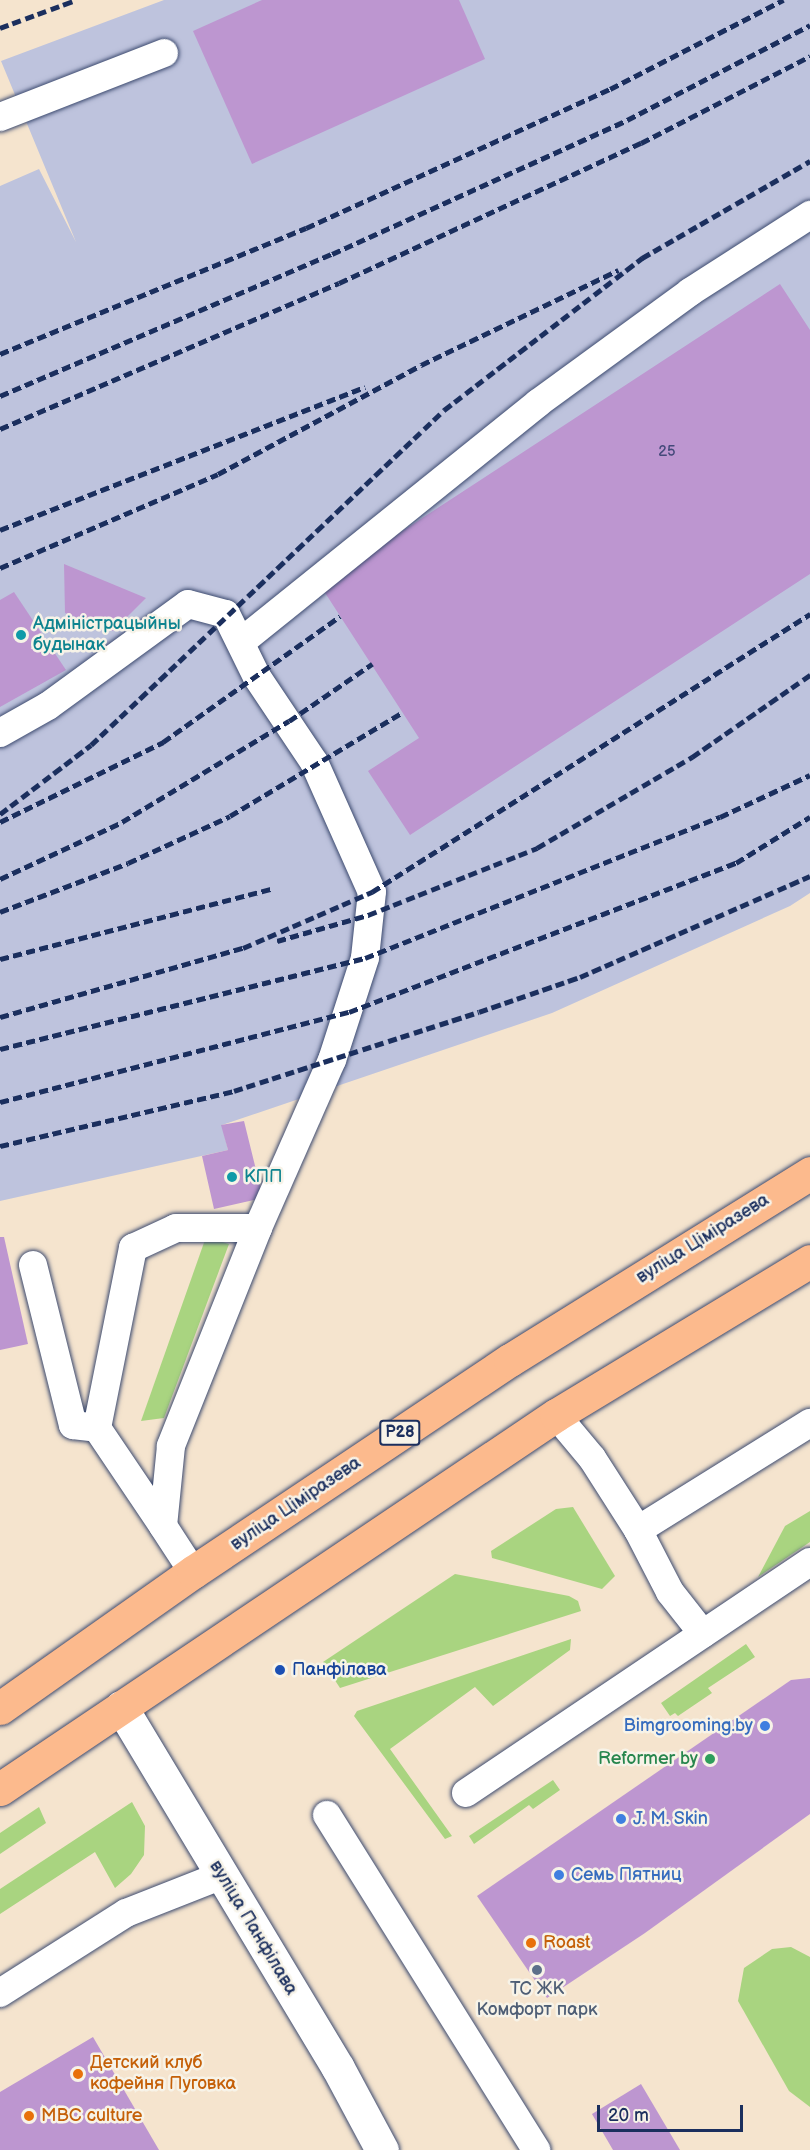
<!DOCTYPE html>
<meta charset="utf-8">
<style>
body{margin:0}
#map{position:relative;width:810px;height:2150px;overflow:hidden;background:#f5e4ce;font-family:"Balsamiq Sans",sans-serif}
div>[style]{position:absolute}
.industrial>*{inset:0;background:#bec3dd}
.green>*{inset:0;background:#a9d480}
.building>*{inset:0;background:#bd96d0}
.roads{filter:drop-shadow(0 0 2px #3c4a6f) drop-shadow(0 0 2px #3c4a6f)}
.service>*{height:28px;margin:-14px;padding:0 14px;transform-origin:14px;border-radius:14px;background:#fff}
.minor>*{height:33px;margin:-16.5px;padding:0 16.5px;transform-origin:16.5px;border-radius:16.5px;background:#fff}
.primary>*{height:33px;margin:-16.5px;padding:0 16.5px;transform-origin:16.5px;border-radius:16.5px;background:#fcba8d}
.rail>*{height:4.5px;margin-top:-2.25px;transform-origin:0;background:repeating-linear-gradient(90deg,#1b2f5e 0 9px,transparent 0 13.5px)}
.dots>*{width:16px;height:16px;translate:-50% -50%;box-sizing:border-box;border:3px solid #f7f3e8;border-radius:50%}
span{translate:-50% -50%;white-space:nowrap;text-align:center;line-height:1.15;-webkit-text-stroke:5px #f7f3e8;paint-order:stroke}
.number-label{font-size:15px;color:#44497a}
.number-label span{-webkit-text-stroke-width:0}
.shield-label span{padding:2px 4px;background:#f7f3e8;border:2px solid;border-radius:4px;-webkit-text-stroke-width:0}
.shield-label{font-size:16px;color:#1b2f5e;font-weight:700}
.culture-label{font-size:18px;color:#0d838f}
.left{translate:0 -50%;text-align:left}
.street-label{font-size:18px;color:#1b2f5e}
.transit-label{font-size:18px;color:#164399}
.shop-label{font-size:18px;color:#366cbe}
.right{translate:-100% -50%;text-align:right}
.leisure-label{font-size:18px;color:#27864d}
.food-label{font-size:18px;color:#c56008}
.service-label{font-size:18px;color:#4e5e75}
.scale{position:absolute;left:597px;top:2105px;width:146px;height:27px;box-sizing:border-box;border:3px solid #1b2f5e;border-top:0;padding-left:8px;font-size:18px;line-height:21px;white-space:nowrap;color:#1b2f5e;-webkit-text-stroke:4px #f7f3e8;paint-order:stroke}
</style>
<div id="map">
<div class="industrial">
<i style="clip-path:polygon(164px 0,810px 0,810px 893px,790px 906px,552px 1013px,222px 1125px,228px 1150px,0 1201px,0 186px,39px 169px,76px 242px,1px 61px)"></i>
</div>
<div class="green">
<i style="clip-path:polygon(206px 1237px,229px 1244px,164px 1418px,141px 1421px)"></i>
<i style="clip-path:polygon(573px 1507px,615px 1576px,602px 1589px,492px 1558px,491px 1551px,556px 1509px)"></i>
<i style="clip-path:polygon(810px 1511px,810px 1542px,758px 1577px,785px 1526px)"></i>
<i style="clip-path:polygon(455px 1574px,569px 1596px,578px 1601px,581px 1611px,340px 1688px,323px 1662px)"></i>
<i style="clip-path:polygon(571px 1639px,570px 1650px,493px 1706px,475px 1687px,390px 1749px,452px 1836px,445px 1839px,354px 1716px,357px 1711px)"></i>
<i style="clip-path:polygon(746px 1644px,755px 1657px,708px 1688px,712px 1693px,678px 1716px,675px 1713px,670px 1716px,661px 1703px)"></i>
<i style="clip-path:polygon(553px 1780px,560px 1790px,533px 1809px,529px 1805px,474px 1844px,469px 1836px)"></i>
<i style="clip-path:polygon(132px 1802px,145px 1826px,144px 1855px,131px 1874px,115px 1888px,95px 1852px,0 1914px,0 1889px)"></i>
<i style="clip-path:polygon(39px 1807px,46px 1823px,0 1854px,0 1833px)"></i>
<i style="clip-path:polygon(791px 1947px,810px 1957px,810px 2107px,789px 2091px,738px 2001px,744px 1968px,772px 1949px)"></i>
</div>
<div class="building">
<i style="clip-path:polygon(262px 0,459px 0,485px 59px,252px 164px,193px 31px)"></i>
<i style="clip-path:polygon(780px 284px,810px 330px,810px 574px,410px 835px,368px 771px,419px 738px,320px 585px)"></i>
<i style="clip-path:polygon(64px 564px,146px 598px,113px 631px,65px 613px)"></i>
<i style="clip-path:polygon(14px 592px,66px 670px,0 707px,0 600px)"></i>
<i style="clip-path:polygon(244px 1121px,263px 1198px,214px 1209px,202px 1156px,228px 1150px,221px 1125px)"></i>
<i style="clip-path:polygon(0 1237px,4px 1237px,28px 1344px,0 1350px)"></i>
<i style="clip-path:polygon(810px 1678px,810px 1814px,645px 1933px,547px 1998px,477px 1896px,791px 1680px)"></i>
<i style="clip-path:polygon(93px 2037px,159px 2150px,0 2150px,0 2092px)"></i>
<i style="clip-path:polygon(641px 2084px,680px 2150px,613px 2150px,592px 2114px)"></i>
</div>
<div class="roads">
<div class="service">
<i style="left:0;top:117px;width:176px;rotate:-21.3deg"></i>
<i style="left:241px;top:642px;width:381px;rotate:-38.8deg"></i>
<i style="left:538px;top:403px;width:188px;rotate:-36.1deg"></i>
<i style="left:690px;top:292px;width:143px;rotate:-32.7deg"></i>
<i style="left:0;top:733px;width:55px;rotate:-29.4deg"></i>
<i style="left:48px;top:706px;width:173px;rotate:-36.1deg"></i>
<i style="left:188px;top:604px;width:39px;rotate:15deg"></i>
<i style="left:226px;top:614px;width:70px;rotate:63.8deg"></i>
<i style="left:257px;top:677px;width:102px;rotate:56.2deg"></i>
<i style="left:314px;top:762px;width:142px;rotate:66deg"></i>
<i style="left:372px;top:892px;width:66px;rotate:96.1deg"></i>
<i style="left:365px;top:958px;width:107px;rotate:107.9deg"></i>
<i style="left:332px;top:1060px;width:184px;rotate:113.8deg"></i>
<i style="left:258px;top:1228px;width:235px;rotate:111.8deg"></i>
<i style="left:171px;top:1446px;width:80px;rotate:95.7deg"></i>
<i style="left:163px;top:1526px;width:55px;rotate:56.9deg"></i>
<i style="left:33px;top:1265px;width:165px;rotate:76deg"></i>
<i style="left:73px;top:1425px;width:24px;rotate:7deg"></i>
<i style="left:97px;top:1428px;width:184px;rotate:-78.7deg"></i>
<i style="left:133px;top:1248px;width:47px;rotate:-24.9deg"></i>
<i style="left:176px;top:1228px;width:82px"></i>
<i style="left:556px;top:1415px;width:56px;rotate:50.1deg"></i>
<i style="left:592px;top:1458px;width:85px;rotate:57.4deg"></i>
<i style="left:638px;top:1530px;width:70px;rotate:62.7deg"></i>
<i style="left:670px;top:1592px;width:53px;rotate:51.8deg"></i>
<i style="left:97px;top:1428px;width:118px;rotate:56deg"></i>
<i style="left:638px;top:1530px;width:203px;rotate:-31.9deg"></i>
<i style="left:466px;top:1793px;width:414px;rotate:-33.9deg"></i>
<i style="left:327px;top:1815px;width:395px;rotate:58deg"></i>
<i style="left:0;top:1993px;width:149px;rotate:-32.4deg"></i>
<i style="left:126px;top:1913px;width:101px;rotate:-21.5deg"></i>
</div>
<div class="minor">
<i style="left:121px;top:1707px;width:421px;rotate:59deg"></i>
<i style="left:338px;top:2068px;width:93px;rotate:61.8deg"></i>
</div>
<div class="primary">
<i style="left:0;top:1708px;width:236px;rotate:-35.2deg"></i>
<i style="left:193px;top:1572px;width:381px;rotate:-33.8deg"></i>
<i style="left:510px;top:1360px;width:354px;rotate:-31.9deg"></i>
<i style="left:0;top:1789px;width:670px;rotate:-33.93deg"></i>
<i style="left:556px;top:1415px;width:297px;rotate:-31.2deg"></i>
</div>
</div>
<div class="rail">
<i style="left:0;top:28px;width:81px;rotate:-20.2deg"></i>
<i style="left:0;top:354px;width:331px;rotate:-22.4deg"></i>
<i style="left:306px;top:228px;width:334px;rotate:-24.6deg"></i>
<i style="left:610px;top:89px;width:195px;rotate:-27.2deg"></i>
<i style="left:0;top:396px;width:361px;rotate:-23.2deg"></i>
<i style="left:332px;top:254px;width:324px;rotate:-24.4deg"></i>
<i style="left:627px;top:120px;width:206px;rotate:-27.4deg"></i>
<i style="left:0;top:429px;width:369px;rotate:-23.3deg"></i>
<i style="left:339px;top:283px;width:333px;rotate:-24.9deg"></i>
<i style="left:641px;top:143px;width:190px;rotate:-27.2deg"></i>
<i style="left:0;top:530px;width:392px;rotate:-21.4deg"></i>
<i style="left:0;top:568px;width:237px;rotate:-23.3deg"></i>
<i style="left:218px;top:474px;width:230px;rotate:-28.2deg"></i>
<i style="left:421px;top:365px;width:219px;rotate:-25.7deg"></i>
<i style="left:0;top:814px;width:114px;rotate:-37.2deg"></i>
<i style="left:91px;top:745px;width:487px;rotate:-43.5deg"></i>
<i style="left:444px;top:410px;width:250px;rotate:-37.5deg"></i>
<i style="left:642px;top:258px;width:194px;rotate:-30deg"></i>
<i style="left:0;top:822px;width:182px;rotate:-26.1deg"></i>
<i style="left:163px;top:742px;width:217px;rotate:-35.4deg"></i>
<i style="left:0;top:879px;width:135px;rotate:-25deg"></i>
<i style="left:122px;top:822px;width:195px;rotate:-31.2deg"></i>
<i style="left:289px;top:721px;width:101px;rotate:-34.5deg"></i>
<i style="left:0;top:912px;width:137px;rotate:-20.9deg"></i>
<i style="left:128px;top:863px;width:112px;rotate:-24.7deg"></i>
<i style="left:230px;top:816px;width:202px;rotate:-31deg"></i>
<i style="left:277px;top:941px;width:95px;rotate:-15.9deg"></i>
<i style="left:368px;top:915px;width:182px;rotate:-21.6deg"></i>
<i style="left:537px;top:848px;width:180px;rotate:-30.4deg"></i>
<i style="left:692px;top:757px;width:144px;rotate:-34.8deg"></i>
<i style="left:0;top:959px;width:283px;rotate:-14.5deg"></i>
<i style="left:0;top:1017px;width:253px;rotate:-15.9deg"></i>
<i style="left:243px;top:948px;width:141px;rotate:-23.5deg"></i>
<i style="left:372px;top:892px;width:519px;rotate:-32.4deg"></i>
<i style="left:0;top:1049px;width:376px;rotate:-14deg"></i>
<i style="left:365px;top:958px;width:382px;rotate:-21.7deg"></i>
<i style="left:720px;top:817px;width:99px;rotate:-25deg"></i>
<i style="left:0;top:1102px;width:360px;rotate:-14.5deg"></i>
<i style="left:349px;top:1012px;width:415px;rotate:-21.1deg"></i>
<i style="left:736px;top:863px;width:87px;rotate:-31.9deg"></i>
<i style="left:0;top:1146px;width:240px;rotate:-13.2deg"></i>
<i style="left:234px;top:1091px;width:257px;rotate:-17.9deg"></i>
<i style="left:479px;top:1012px;width:107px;rotate:-19.1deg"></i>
<i style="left:580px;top:977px;width:251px;rotate:-23.7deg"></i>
</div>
<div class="dots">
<i style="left:21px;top:635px;background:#0f9aa8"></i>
<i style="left:232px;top:1177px;background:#0f9aa8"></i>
<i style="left:280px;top:1670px;background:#1a4fb4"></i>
<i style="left:765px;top:1726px;background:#3f7fe0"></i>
<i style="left:710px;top:1759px;background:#2e9e5b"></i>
<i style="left:621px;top:1819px;background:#3f7fe0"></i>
<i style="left:559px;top:1875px;background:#3f7fe0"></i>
<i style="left:531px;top:1943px;background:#e8710a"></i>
<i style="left:537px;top:1970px;background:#5c6f8a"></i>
<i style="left:78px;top:2074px;background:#e8710a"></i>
<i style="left:29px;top:2116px;background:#e8710a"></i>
</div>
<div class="number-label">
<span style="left:667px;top:452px">25</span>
</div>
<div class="shield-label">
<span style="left:400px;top:1433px">Р28</span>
</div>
<div class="culture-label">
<span class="left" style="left:33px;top:635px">Адміністрацыйны<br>будынак</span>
<span class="left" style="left:244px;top:1177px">КПП</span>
</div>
<div class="street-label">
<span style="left:703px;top:1239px;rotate:-32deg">вуліца Ціміразева</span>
<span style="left:296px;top:1504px;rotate:-34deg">вуліца Ціміразева</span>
<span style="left:253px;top:1928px;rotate:59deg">вуліца Панфілава</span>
</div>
<div class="transit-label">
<span class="left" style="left:292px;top:1670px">Панфілава</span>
</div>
<div class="shop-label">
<span class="right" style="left:753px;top:1726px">Bimgrooming.by</span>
<span class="left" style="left:633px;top:1819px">J. M. Skin</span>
<span class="left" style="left:571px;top:1875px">Семь Пятниц</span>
</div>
<div class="leisure-label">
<span class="right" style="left:698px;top:1759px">Reformer by</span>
</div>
<div class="food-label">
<span class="left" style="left:543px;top:1943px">Roast</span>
<span class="left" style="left:90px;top:2074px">Детский клуб<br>кофейня Пуговка</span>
<span class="left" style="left:41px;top:2116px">MBC culture</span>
</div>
<div class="service-label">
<span style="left:537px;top:2000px">ТС ЖК<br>Комфорт парк</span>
</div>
<div class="scale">20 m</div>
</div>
